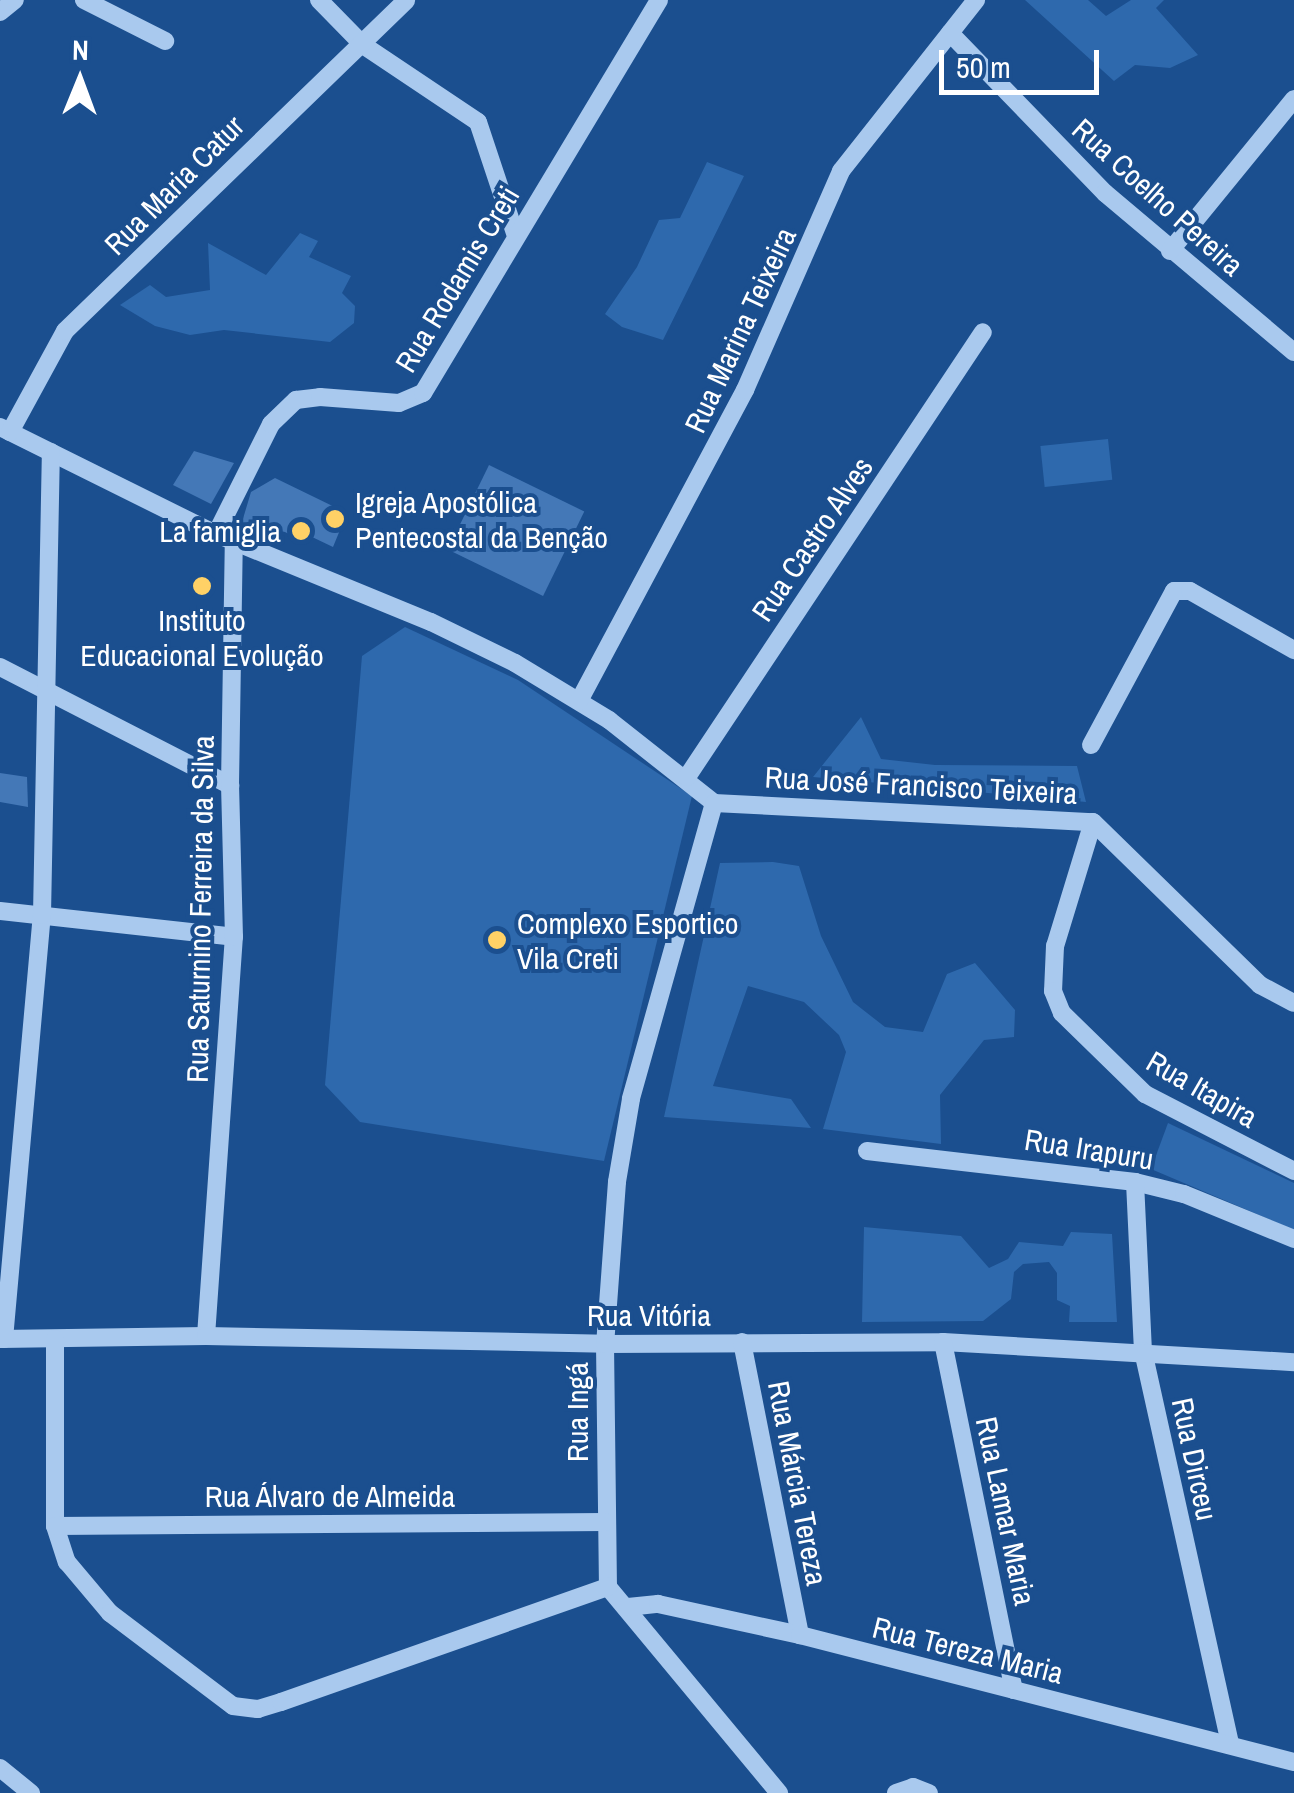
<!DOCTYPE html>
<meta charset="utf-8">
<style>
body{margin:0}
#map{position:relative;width:1294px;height:1793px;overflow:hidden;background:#1b4f8f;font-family:"Archivo Narrow",sans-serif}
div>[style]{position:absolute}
.green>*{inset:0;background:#2e69ad;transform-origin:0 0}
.building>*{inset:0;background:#4478b7;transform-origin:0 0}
.minor>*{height:18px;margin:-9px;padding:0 9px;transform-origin:9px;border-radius:9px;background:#a9c9ee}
.dots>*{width:28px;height:28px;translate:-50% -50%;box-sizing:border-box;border:5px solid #1b4f8f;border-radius:50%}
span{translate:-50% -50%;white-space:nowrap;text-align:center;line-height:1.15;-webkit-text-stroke:8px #1b4f8f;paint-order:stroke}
.street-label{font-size:30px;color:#fff}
.poi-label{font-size:30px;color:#fff}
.left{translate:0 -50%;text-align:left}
.right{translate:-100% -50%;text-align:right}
.north{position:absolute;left:30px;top:30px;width:100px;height:100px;-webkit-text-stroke:8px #1b4f8f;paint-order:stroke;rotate:1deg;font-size:28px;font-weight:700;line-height:40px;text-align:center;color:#fff}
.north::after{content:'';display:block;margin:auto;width:35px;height:45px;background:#fff;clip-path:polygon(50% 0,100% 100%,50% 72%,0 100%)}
.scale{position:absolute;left:939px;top:50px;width:160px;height:45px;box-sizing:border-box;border:5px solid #fff;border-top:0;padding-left:12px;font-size:30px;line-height:35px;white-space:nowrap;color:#fff;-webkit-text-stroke:8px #1b4f8f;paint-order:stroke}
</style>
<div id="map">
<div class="green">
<i style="clip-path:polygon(1025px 0,1088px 0,1106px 16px,1131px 0,1164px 0,1156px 8px,1198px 55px,1170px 68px,1135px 65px,1114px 81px)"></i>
<i style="clip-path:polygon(707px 162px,744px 176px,663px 340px,622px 327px,605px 314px,637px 267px,659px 220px,680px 218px)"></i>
<i style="clip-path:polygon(300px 233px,318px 241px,309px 257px,351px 276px,342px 293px,355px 306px,354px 323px,330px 342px,224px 330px,190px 335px,155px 326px,120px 305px,150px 285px,166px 297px,210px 290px,208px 243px,266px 275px)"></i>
<i style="left:1108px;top:439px;width:41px;height:68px;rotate:84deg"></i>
<i style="clip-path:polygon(405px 627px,518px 680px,692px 796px,604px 1161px,360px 1122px,325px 1085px,362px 656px)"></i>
<i style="clip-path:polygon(861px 717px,881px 759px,935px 765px,1077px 766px,1086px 802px,813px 777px)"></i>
<i style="clip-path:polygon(773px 862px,799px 866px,821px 936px,853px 1002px,885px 1027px,923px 1032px,947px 974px,975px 963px,1015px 1010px,1014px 1037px,984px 1040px,940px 1095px,941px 1144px,823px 1129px,846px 1052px,839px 1035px,804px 1002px,748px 986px,713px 1086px,791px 1099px,811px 1128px,664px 1117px,720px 863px)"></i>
<i style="clip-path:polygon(1168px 1123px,1294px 1183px,1294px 1230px,1151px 1169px)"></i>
<i style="clip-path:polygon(864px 1227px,961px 1236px,989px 1268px,1008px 1259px,1019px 1242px,1063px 1246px,1071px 1232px,1112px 1234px,1117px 1322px,1069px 1322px,1070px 1306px,1057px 1300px,1057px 1273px,1049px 1262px,1023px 1264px,1014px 1272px,1011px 1299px,983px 1321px,862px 1322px)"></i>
</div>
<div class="building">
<i style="clip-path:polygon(194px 451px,234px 463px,211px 504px,173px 485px)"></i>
<i style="left:489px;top:465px;width:106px;height:94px;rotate:26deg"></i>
<i style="clip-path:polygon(275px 478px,347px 513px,333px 547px,310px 536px,307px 543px,285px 532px,242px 522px,251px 492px)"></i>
<i style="clip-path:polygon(0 773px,27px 777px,28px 807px,0 802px)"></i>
</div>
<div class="minor">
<i style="left:84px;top:0;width:91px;rotate:26.8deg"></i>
<i style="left:319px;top:0;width:63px;rotate:45.6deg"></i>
<i style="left:363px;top:45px;width:138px;rotate:33.8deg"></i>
<i style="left:478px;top:122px;width:117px;rotate:71.6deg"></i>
<i style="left:0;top:12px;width:19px;rotate:-39deg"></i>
<i style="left:950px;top:33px;width:223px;rotate:45.9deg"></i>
<i style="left:1105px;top:193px;width:247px;rotate:40.1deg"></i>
<i style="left:1170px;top:251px;width:196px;rotate:-50.8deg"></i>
<i style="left:0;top:427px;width:241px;rotate:26.4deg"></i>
<i style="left:216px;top:534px;width:232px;rotate:22.3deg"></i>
<i style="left:431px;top:622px;width:93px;rotate:26deg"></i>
<i style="left:515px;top:663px;width:110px;rotate:31.2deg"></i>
<i style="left:609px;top:720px;width:134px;rotate:38.3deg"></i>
<i style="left:10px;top:432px;width:115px;rotate:-61.4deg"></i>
<i style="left:65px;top:331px;width:475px;rotate:-44.1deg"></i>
<i style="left:216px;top:534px;width:123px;rotate:-63.4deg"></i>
<i style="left:271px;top:424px;width:35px;rotate:-44deg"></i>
<i style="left:296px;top:400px;width:24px;rotate:-7deg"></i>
<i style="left:320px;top:397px;width:79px;rotate:4.3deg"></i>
<i style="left:399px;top:403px;width:26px;rotate:-23deg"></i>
<i style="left:423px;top:393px;width:458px;rotate:-59deg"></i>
<i style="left:0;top:667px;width:259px;rotate:27.2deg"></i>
<i style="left:579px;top:701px;width:353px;rotate:-61.9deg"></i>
<i style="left:745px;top:390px;width:239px;rotate:-66.3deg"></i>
<i style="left:841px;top:171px;width:218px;rotate:-51.7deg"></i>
<i style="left:1091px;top:745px;width:175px;rotate:-61.7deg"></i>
<i style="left:1174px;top:591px;width:16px"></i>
<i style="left:1190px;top:591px;width:120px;rotate:29.6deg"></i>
<i style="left:687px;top:777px;width:534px;rotate:-56.37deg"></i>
<i style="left:714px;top:803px;width:307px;rotate:105.7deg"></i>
<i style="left:631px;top:1099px;width:84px;rotate:99.6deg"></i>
<i style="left:617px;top:1182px;width:162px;rotate:94.2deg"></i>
<i style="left:605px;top:1344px;width:243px;rotate:89.3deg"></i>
<i style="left:608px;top:1587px;width:268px;rotate:50.3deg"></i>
<i style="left:714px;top:803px;width:379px;rotate:2.9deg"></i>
<i style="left:1093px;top:822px;width:233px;rotate:44.3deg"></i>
<i style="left:1260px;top:985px;width:38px;rotate:28deg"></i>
<i style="left:1093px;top:822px;width:130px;rotate:107deg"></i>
<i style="left:1055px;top:946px;width:45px;rotate:92.5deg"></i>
<i style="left:1053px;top:991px;width:24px;rotate:68deg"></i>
<i style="left:1062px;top:1013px;width:116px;rotate:44.3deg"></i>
<i style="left:1145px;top:1094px;width:168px;rotate:27.3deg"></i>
<i style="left:0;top:911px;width:235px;rotate:6.3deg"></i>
<i style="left:867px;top:1151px;width:270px;rotate:6.6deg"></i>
<i style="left:1135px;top:1182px;width:50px;rotate:13.8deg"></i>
<i style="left:1184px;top:1194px;width:119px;rotate:22.2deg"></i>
<i style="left:1135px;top:1182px;width:169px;rotate:87.3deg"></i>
<i style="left:1143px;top:1351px;width:403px;rotate:77.5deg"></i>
<i style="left:206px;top:1336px;width:400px;rotate:-86deg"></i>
<i style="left:234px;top:937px;width:152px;rotate:-91.5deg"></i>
<i style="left:230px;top:785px;width:243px;rotate:-89.1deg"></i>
<i style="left:0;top:1339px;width:206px;rotate:-0.8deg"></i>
<i style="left:206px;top:1336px;width:399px;rotate:1.1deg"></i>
<i style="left:605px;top:1344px;width:338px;rotate:-0.3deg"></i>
<i style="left:943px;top:1342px;width:352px;rotate:3.3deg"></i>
<i style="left:4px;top:1339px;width:426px;rotate:-84.9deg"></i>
<i style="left:42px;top:915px;width:463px;rotate:-88.9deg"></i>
<i style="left:55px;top:1339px;width:187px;rotate:90deg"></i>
<i style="left:55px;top:1526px;width:38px;rotate:72deg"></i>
<i style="left:67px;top:1562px;width:67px;rotate:49.9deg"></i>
<i style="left:110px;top:1613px;width:154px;rotate:37.1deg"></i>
<i style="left:233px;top:1706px;width:25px;rotate:7deg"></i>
<i style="left:258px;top:1709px;width:24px;rotate:-17deg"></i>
<i style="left:281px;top:1702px;width:347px;rotate:-19.4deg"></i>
<i style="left:742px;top:1342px;width:299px;rotate:78.8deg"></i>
<i style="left:943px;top:1342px;width:355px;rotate:78.5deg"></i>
<i style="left:55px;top:1526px;width:550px;rotate:-0.42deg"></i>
<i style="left:628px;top:1607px;width:30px;rotate:-6deg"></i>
<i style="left:658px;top:1604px;width:145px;rotate:12.3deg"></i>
<i style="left:800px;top:1635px;width:510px;rotate:14.42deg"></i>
<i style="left:0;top:1768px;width:40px;rotate:39deg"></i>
<i style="left:896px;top:1793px;width:18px;rotate:-19deg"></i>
<i style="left:913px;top:1787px;width:17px;rotate:21deg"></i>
</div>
<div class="dots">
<i style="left:335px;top:519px;background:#ffd166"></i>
<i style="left:301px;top:531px;background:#ffd166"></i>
<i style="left:202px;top:586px;background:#ffd166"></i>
<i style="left:497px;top:940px;background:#ffd166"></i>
</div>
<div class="street-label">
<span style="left:174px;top:185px;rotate:-45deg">Rua Maria Catur</span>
<span style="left:1158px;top:197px;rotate:42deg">Rua Coelho Pereira</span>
<span style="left:457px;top:279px;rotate:-59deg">Rua Rodamis Creti</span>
<span style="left:740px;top:330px;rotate:-65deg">Rua Marina Teixeira</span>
<span style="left:812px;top:539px;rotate:-56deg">Rua Castro Alves</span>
<span style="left:921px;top:785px;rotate:3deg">Rua José Francisco Teixeira</span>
<span style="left:200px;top:909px;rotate:-89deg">Rua Saturnino Ferreira da Silva</span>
<span style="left:1202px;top:1089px;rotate:30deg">Rua Itapira</span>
<span style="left:1089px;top:1149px;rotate:9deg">Rua Irapuru</span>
<span style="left:649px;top:1315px">Rua Vitória</span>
<span style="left:577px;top:1412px;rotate:-90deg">Rua Ingá</span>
<span style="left:1195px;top:1459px;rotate:78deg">Rua Dirceu</span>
<span style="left:798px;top:1483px;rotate:79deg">Rua Márcia Tereza</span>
<span style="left:330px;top:1496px">Rua Álvaro de Almeida</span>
<span style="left:1006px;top:1511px;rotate:78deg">Rua Lamar Maria</span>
<span style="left:968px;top:1650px;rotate:14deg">Rua Tereza Maria</span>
</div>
<div class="poi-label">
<span class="left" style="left:355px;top:519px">Igreja Apostólica<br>Pentecostal da Benção</span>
<span class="right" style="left:281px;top:531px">La famiglia</span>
<span style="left:202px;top:637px">Instituto<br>Educacional Evolução</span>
<span class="left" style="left:517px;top:940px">Complexo Esportico<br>Vila Creti</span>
</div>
<div class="north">N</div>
<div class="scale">50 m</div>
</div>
